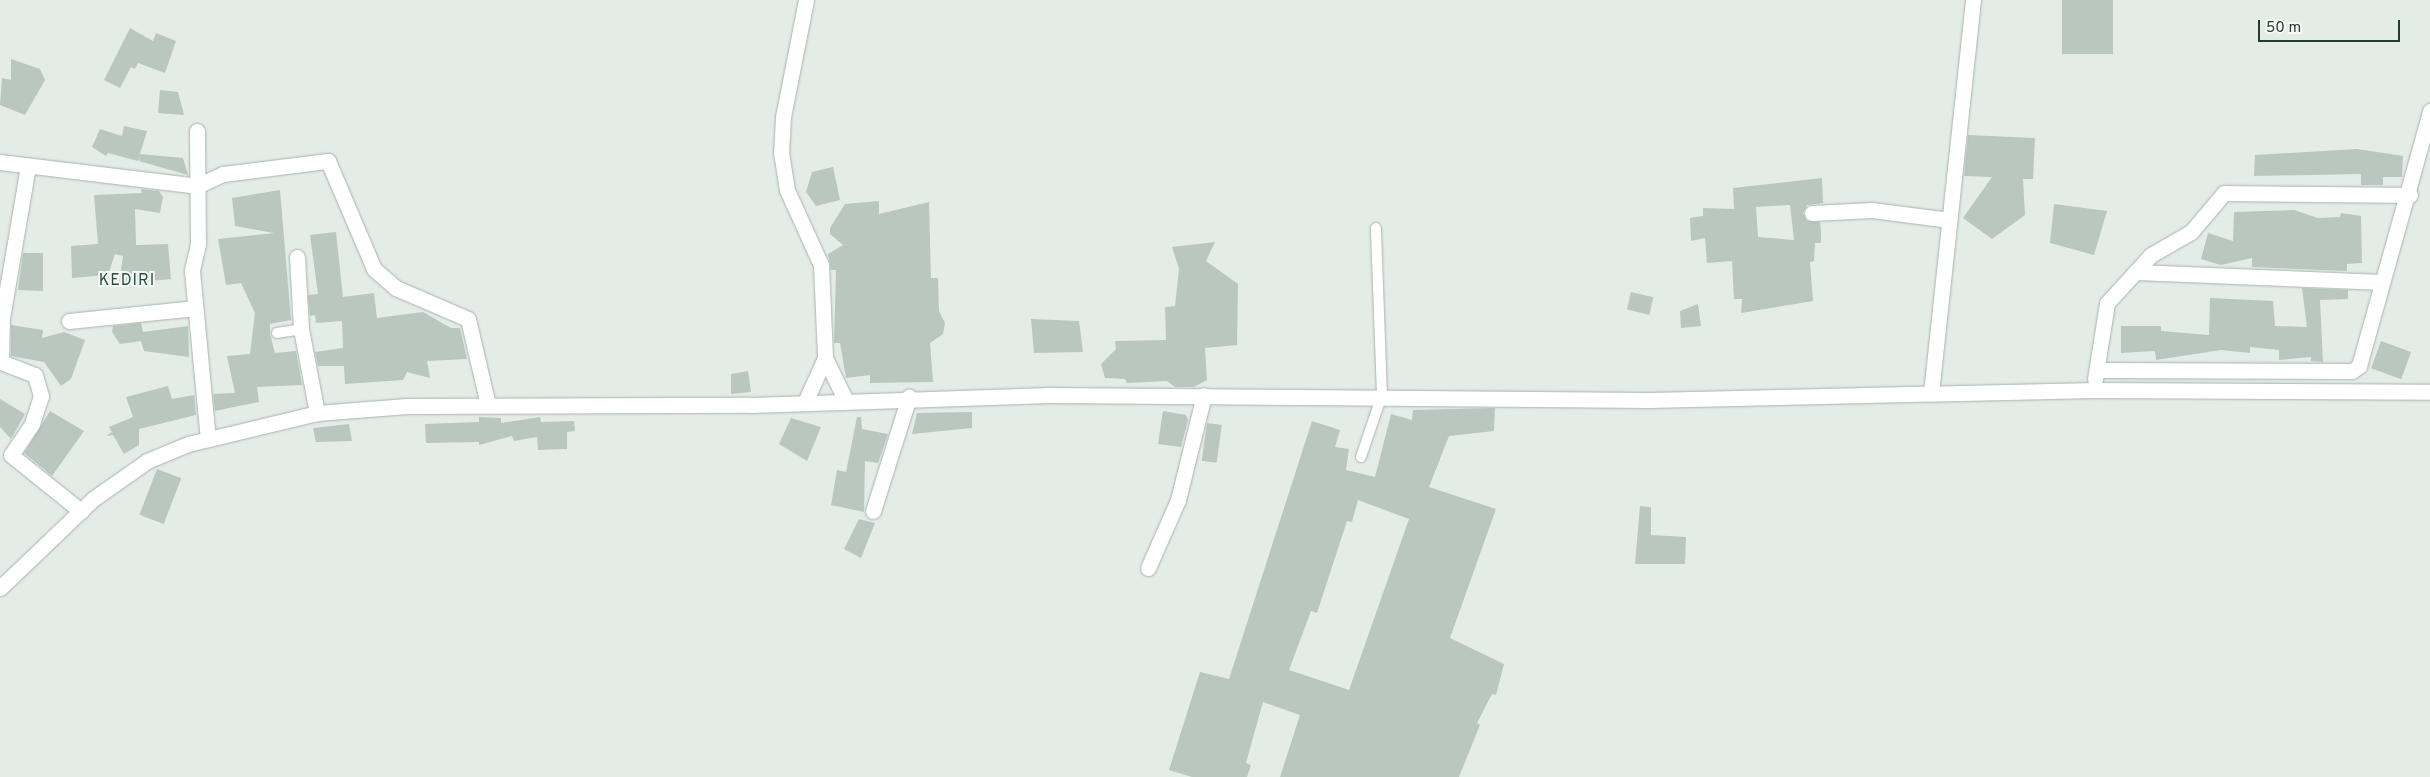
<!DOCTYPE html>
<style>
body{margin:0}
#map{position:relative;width:2430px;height:777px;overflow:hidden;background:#e4ece7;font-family:Overpass,sans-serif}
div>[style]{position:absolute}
.building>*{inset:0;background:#b9c7c0;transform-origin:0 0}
.roads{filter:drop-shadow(0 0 1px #a7b4ad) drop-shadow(0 0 1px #a7b4ad)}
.lane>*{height:10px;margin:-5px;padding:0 5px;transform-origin:5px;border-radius:5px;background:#fff}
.street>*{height:15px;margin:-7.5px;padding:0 7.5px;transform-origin:7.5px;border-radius:7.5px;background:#fff}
.secondary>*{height:15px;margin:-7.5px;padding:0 7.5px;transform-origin:7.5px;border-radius:7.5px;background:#fff}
span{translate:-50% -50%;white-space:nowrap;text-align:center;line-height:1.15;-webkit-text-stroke:4px #f4f9f6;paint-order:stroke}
.quarter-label{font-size:16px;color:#224d3d;letter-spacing:1px}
.scale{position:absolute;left:2258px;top:20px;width:142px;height:22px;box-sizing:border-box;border:2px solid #243c33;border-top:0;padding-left:6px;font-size:15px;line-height:18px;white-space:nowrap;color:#243c33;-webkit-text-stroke:4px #f4f9f6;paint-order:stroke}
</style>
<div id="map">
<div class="building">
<i style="left:2062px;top:0;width:51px;height:54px"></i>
<i style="clip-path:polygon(130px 28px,153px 41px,156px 33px,176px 41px,165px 73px,138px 63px,135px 69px,131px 67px,120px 88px,104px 80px)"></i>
<i style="clip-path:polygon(11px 59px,40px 69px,45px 80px,25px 115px,0 105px,2px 78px,11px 80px)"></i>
<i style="clip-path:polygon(160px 90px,178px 92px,184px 115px,158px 113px)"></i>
<i style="clip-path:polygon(124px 126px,147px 131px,140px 154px,183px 158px,188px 175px,139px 161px,140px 156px,138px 161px,108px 153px,106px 156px,92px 147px,100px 129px,122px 136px)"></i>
<i style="clip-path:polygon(1968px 135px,2035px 138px,2033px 179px,2023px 179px,2025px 215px,1992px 239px,1963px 218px,1992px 177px,1964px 176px)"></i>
<i style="clip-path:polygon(2357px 149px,2403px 156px,2402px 177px,2383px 177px,2383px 185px,2361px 185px,2361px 174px,2254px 176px,2255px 155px)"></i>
<i style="clip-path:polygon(833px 167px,840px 200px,816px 206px,806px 192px,812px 172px)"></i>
<i style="clip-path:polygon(evenodd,1822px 178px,1823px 203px,1807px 205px,1803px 213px,1807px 221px,1820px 222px,1821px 230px,1821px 243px,1815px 243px,1814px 261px,1810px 262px,1813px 301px,1741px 313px,1742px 299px,1734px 299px,1732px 261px,1707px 263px,1705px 238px,1691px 241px,1690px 218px,1703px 216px,1703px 208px,1734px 209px,1733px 188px,1822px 178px,1790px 205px,1794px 240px,1758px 237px,1756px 207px,1790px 205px)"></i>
<i style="clip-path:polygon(141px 189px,159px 191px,163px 197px,160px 213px,135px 209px,136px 245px,168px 244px,171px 279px,119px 284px,123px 256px,115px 254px,108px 275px,72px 278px,71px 246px,98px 244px,94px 195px,142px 193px)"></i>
<i style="clip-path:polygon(280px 190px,291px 320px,270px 324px,270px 334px,275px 353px,296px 351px,302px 385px,257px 387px,259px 402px,215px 411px,213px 394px,235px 393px,227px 356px,250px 354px,255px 313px,241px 283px,226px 285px,218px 239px,274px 233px,235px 226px,232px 198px)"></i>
<i style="clip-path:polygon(879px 201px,879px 214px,929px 202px,931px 278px,938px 278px,939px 311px,945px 323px,943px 334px,930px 343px,933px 382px,870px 383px,870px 375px,846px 378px,840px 343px,834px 343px,836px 270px,831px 270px,828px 254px,843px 245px,830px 234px,830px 228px,845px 204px)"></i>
<i style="clip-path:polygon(2054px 204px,2107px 211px,2094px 255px,2050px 243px)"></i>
<i style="clip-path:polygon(2294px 210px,2318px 218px,2340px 217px,2341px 213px,2361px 216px,2362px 263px,2347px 264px,2347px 271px,2252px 267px,2252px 258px,2221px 265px,2201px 259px,2208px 233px,2233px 241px,2234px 212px)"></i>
<i style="clip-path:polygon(336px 232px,343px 297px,374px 293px,377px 318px,423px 312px,451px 328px,460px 328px,467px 359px,427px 361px,430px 378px,407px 372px,403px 380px,345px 384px,344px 366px,318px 366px,315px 352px,343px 348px,342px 321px,316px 323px,315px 315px,310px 316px,308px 295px,318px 294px,310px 235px)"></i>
<i style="clip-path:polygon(1215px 242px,1206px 261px,1238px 284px,1237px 345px,1205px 348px,1207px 380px,1194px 387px,1175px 387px,1167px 381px,1127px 383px,1125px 379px,1105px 378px,1101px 364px,1116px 349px,1115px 341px,1166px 340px,1165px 307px,1175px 306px,1179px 269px,1172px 247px)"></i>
<i style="clip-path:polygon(23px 253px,43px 253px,43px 291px,18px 290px)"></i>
<i style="clip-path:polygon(2302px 288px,2348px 290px,2348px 299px,2320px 300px,2323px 362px,2311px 361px,2311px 357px,2279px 360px,2279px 350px,2250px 347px,2250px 353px,2221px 350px,2156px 360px,2155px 351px,2121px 353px,2121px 326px,2161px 326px,2161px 331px,2209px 335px,2210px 298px,2273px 301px,2275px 326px,2307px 327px)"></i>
<i style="left:1631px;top:292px;width:23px;height:18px;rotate:13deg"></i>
<i style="clip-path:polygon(1698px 304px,1701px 326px,1681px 328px,1680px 311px)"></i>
<i style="clip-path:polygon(1031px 319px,1079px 321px,1083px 352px,1034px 353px)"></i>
<i style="clip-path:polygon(141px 323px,143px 332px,188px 326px,189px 357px,144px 351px,141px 341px,120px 344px,112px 332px,113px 326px)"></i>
<i style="clip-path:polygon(11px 325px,43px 330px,42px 338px,64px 332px,85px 340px,71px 379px,61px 386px,44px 362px,11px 356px)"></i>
<i style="left:2381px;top:341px;width:32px;height:29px;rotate:20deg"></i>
<i style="clip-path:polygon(748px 371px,751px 392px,731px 394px,731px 374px)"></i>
<i style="clip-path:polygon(168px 386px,172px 399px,194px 395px,196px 415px,139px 429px,139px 445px,124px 454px,113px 435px,106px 436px,112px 432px,109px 427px,133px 417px,126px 397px)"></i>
<i style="clip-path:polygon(0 399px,25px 414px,11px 439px,0 427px)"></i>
<i style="clip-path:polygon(evenodd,1495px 408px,1494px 431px,1449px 436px,1429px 487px,1496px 509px,1450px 638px,1504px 664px,1496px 695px,1492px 694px,1477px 723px,1480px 725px,1459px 777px,1280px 777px,1300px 715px,1263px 702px,1246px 763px,1251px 765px,1247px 777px,1192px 777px,1169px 770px,1200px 672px,1229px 679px,1312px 421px,1340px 430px,1335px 447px,1349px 449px,1346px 470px,1375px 477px,1391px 414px,1412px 420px,1413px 410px,1495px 408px,1358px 500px,1409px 519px,1349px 690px,1289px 670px,1311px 611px,1317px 613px,1347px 521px,1352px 522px,1358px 500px)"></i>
<i style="clip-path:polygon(50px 411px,84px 431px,52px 476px,24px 453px)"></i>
<i style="clip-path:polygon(1163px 411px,1186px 415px,1188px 420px,1181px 447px,1158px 444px)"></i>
<i style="clip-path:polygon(972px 412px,972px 428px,912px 434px,917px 413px)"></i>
<i style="clip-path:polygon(479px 417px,501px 418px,501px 423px,540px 417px,541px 422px,574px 421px,575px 431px,567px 432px,567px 449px,538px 450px,537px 437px,514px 441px,512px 436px,479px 445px,479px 442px,426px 443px,425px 424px,479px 422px)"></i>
<i style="clip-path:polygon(857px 417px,861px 417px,862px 429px,888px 434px,878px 463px,865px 461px,864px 512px,831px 505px,837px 470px,846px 472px)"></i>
<i style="clip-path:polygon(791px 418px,821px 427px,807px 461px,779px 444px)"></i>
<i style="left:1207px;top:423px;width:15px;height:38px;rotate:8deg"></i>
<i style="clip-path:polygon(349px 424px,352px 441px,316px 442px,313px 428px)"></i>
<i style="left:157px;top:469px;width:26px;height:49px;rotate:21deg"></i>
<i style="clip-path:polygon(1640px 506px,1651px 507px,1651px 535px,1686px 537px,1685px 564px,1635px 564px)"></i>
<i style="clip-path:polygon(859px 519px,875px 523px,861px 558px,844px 549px)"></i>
</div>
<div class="roads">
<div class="lane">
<i style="left:277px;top:333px;width:24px;rotate:-9deg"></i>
<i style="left:1361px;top:457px;width:65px;rotate:-71.3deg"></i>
<i style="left:1382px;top:395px;width:167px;rotate:-92.1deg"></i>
</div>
<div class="street">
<i style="left:806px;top:0;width:119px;rotate:101.1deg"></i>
<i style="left:783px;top:117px;width:35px;rotate:93deg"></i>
<i style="left:781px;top:152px;width:38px;rotate:81deg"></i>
<i style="left:787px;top:190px;width:82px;rotate:65.6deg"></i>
<i style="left:821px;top:265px;width:93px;rotate:87.5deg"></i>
<i style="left:825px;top:358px;width:46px;rotate:64deg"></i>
<i style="left:197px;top:131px;width:113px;rotate:89.5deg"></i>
<i style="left:198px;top:244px;width:28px;rotate:103deg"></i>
<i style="left:192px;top:271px;width:169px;rotate:84.6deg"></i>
<i style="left:0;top:162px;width:198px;rotate:6.9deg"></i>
<i style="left:197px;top:186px;width:29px;rotate:-25deg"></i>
<i style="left:223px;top:174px;width:106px;rotate:-7.1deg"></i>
<i style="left:328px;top:161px;width:117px;rotate:66.9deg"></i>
<i style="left:374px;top:269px;width:29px;rotate:41deg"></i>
<i style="left:396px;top:288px;width:78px;rotate:23.3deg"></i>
<i style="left:468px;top:319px;width:88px;rotate:76.9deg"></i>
<i style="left:28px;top:166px;width:154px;rotate:99.7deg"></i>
<i style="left:2px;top:318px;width:44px;rotate:91.3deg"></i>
<i style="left:1px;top:362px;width:36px;rotate:21deg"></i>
<i style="left:35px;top:375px;width:22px;rotate:74deg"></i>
<i style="left:41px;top:396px;width:29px;rotate:108deg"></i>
<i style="left:32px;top:424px;width:37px;rotate:124deg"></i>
<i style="left:11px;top:455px;width:90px;rotate:38.7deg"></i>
<i style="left:1812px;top:213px;width:60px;rotate:-2.9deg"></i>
<i style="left:1872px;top:210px;width:78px;rotate:7.4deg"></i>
<i style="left:297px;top:257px;width:72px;rotate:86.8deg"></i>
<i style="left:301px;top:329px;width:86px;rotate:79.2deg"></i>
<i style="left:2137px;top:272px;width:245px;rotate:2.3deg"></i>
<i style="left:69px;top:321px;width:127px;rotate:-5.9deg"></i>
<i style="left:2097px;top:370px;width:255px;rotate:0.2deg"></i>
<i style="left:2352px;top:371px;width:9px;rotate:-36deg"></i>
<i style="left:2359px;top:366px;width:265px;rotate:-74.4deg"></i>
<i style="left:2095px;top:379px;width:77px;rotate:-81deg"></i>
<i style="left:2107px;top:303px;width:65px;rotate:-47.5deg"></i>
<i style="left:2151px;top:255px;width:46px;rotate:-29.9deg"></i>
<i style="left:2191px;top:232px;width:51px;rotate:-49.8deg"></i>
<i style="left:2224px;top:193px;width:186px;rotate:0.6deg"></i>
<i style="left:1931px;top:393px;width:395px;rotate:-83.9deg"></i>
<i style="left:806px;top:400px;width:46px;rotate:-65.7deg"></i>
<i style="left:873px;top:511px;width:120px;rotate:-72.5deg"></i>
<i style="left:1148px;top:568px;width:74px;rotate:-66.2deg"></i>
<i style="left:1178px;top:500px;width:108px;rotate:-76.1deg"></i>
</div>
<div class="secondary">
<i style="left:0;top:588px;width:129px;rotate:-43.7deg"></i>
<i style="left:93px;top:499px;width:66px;rotate:-35.1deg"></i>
<i style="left:147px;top:461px;width:44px;rotate:-22.5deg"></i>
<i style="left:188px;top:444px;width:133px;rotate:-13.5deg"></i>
<i style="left:317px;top:413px;width:90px;rotate:-4.4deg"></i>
<i style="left:407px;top:406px;width:344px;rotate:-0.2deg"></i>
<i style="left:751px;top:405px;width:298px;rotate:-1.9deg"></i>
<i style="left:1049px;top:395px;width:600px;rotate:0.48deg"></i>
<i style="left:1649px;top:400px;width:446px;rotate:-1.3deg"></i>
<i style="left:2095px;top:390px;width:335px;rotate:0.3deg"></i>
</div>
</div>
<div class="quarter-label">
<span style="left:127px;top:281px">KEDIRI</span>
</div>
<div class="scale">50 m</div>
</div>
